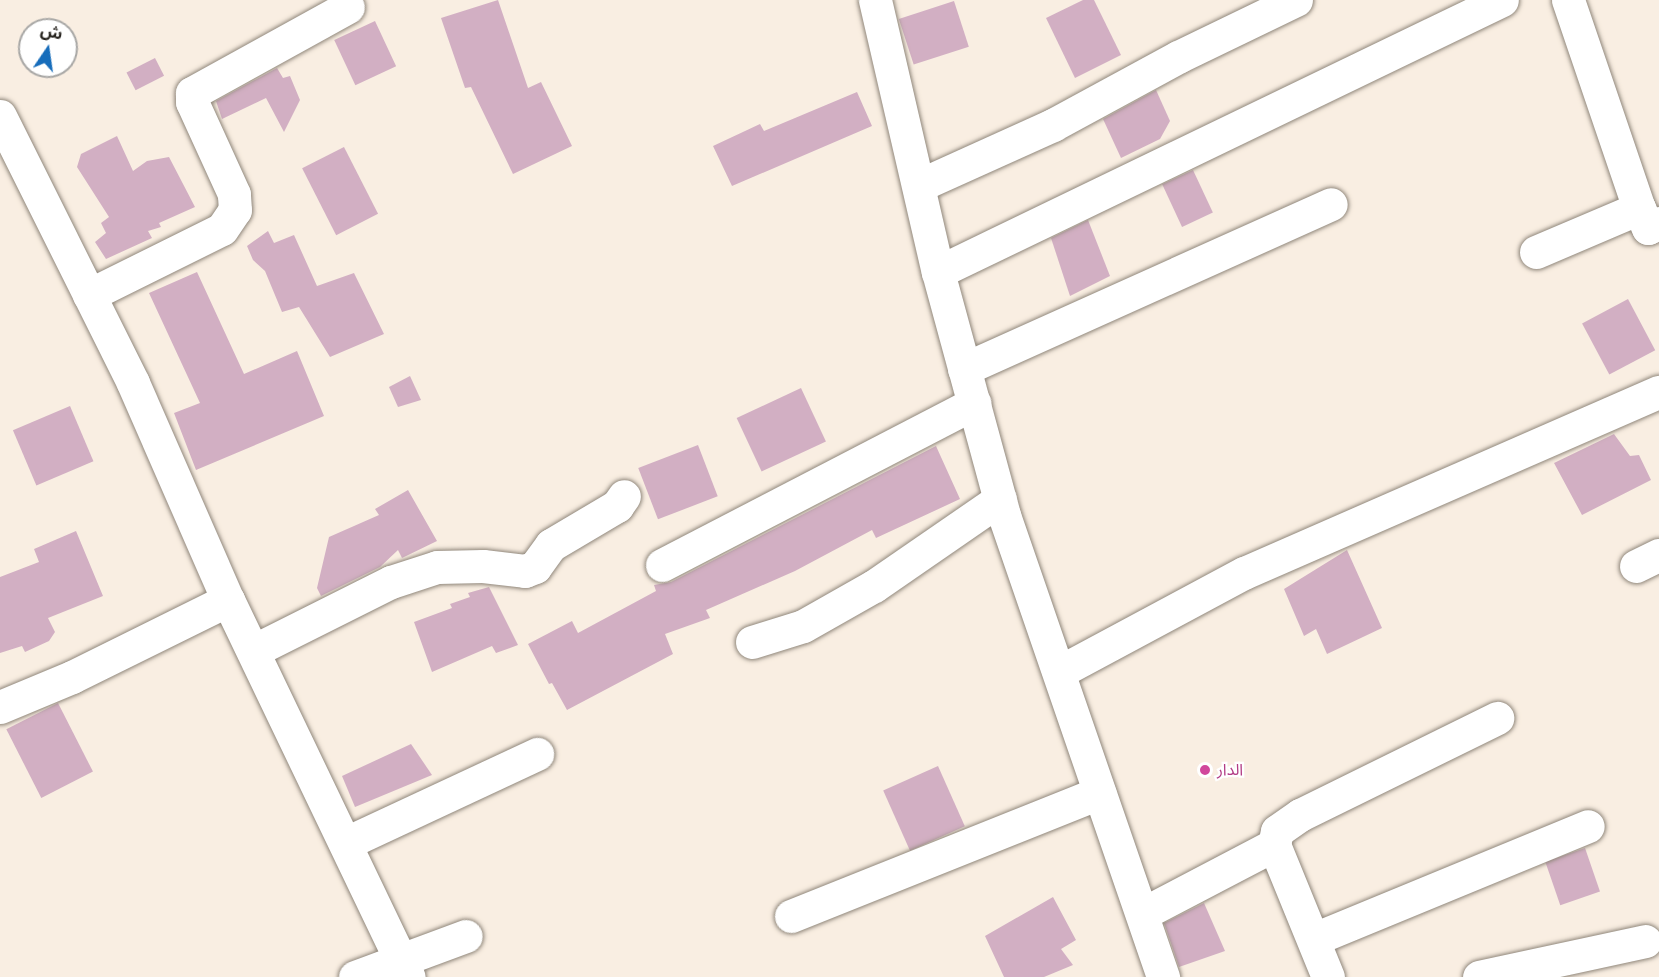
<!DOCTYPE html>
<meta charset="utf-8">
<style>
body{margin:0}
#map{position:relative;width:1659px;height:977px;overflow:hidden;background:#f9eee2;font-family:Jost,"Noto Sans Arabic",sans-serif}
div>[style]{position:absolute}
.building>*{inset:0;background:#d2afc3;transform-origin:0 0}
.roads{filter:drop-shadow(0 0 2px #90877b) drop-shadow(0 0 2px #90877b)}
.minor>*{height:33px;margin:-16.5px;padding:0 16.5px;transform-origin:16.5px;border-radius:16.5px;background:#fff}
.dots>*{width:16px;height:16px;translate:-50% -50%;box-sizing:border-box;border:3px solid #fff;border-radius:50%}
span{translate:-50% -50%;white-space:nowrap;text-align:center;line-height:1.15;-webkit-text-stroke:4.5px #fff;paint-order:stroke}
.hotel-label{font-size:16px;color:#b23c85}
.left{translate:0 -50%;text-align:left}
.north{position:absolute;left:18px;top:18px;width:60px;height:60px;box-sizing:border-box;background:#fff;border:2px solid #a8a7a5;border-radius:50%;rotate:13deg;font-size:16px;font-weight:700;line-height:24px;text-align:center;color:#25221d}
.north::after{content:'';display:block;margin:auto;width:21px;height:27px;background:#176dbb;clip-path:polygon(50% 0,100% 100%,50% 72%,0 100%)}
</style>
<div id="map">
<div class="building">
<i style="clip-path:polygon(498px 0,528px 88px,541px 82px,572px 146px,513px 174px,471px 87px,465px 88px,441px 18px)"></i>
<i style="clip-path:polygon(1083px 0,1094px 0,1121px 55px,1075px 78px,1046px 18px)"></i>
<i style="left:954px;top:1px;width:48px;height:58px;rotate:72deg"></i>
<i style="left:375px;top:21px;width:50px;height:45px;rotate:65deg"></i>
<i style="left:155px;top:58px;width:20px;height:32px;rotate:63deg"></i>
<i style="clip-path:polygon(277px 68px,283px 78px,290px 76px,300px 100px,284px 132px,266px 98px,222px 119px,216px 101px)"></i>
<i style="clip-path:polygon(1156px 90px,1170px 121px,1160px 139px,1121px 158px,1103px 119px)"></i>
<i style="clip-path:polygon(857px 92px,872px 126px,732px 186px,713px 146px,760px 124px,764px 131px)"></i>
<i style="clip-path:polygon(117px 136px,133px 171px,147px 161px,169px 157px,195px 207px,159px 223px,161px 227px,148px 231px,152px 238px,106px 259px,95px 242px,106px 233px,101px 223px,109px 217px,77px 167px,81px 154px)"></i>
<i style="left:344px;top:147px;width:75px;height:47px;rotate:63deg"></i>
<i style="left:1193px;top:170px;width:47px;height:34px;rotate:65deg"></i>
<i style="clip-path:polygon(1088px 220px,1110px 276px,1070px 296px,1051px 238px)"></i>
<i style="clip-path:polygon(268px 231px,274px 243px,294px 235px,317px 286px,354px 273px,384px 334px,330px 357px,299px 307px,282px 312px,265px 271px,253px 260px,247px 246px)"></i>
<i style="clip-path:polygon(197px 272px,244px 374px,297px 351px,324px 416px,196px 470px,174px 413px,200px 403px,149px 293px)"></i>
<i style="left:1628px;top:299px;width:58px;height:52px;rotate:62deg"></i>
<i style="clip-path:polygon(410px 376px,421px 400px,398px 407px,389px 387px)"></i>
<i style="left:801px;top:388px;width:59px;height:71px;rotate:65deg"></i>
<i style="left:70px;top:406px;width:60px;height:62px;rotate:67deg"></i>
<i style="clip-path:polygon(1614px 434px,1630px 456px,1639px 455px,1651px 480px,1582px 515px,1554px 463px)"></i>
<i style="left:698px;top:445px;width:55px;height:64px;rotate:69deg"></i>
<i style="clip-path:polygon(936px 446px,960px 499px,876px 538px,872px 530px,795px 571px,706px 610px,710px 618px,665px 634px,673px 654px,567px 710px,552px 683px,549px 684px,528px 644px,572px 621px,578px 633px,656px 591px,654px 585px,671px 582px)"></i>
<i style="clip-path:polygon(408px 490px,437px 541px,402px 558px,398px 550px,380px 567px,321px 596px,317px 588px,329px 537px,379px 515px,375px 509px)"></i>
<i style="clip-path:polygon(76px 531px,103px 596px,48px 618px,55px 632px,49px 641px,25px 652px,22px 646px,0 653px,0 577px,39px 562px,34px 549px)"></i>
<i style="clip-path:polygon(1347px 550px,1382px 628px,1327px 654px,1316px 629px,1304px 636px,1284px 589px)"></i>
<i style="clip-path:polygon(489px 587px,518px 645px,496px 653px,492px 646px,432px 672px,414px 622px,452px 608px,450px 604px,470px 597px,468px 593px)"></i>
<i style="left:58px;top:703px;width:77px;height:58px;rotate:63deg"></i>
<i style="clip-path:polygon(411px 744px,432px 775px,355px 807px,342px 776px)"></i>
<i style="left:938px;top:766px;width:66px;height:60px;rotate:66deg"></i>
<i style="left:1585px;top:848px;width:46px;height:42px;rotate:71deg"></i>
<i style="clip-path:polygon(1053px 897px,1076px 940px,1061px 949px,1073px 965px,1044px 977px,1004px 977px,985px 936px)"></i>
<i style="clip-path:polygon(1204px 903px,1225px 951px,1179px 967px,1164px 923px)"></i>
</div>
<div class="roads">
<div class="minor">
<i style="left:875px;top:0;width:279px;rotate:77deg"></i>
<i style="left:938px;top:272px;width:252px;rotate:74.8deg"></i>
<i style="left:1004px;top:515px;width:489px;rotate:71deg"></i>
<i style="left:1568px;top:0;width:220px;rotate:71.2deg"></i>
<i style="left:1639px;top:208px;width:22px;rotate:66deg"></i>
<i style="left:1648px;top:228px;width:12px;rotate:-24deg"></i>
<i style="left:0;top:116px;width:298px;rotate:63.5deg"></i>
<i style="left:133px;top:383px;width:237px;rotate:66.4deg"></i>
<i style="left:228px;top:600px;width:418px;rotate:64.4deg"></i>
<i style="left:920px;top:185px;width:146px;rotate:-24.3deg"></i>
<i style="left:1053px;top:125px;width:142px;rotate:-28.5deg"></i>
<i style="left:1178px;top:57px;width:131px;rotate:-25.8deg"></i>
<i style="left:1536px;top:252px;width:112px;rotate:-23.1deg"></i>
<i style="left:938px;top:272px;width:626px;rotate:-25.75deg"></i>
<i style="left:89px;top:295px;width:148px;rotate:-26.4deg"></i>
<i style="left:222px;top:229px;width:23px;rotate:-56deg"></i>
<i style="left:235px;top:210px;width:16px;rotate:-94deg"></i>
<i style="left:234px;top:194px;width:101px;rotate:-114.5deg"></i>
<i style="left:192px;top:102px;width:9px;rotate:-90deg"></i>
<i style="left:192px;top:93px;width:178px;rotate:-28.9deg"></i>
<i style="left:964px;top:369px;width:402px;rotate:-24.2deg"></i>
<i style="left:662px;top:565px;width:352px;rotate:-27.4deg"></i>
<i style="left:1636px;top:566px;width:25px;rotate:-26deg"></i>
<i style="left:752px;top:642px;width:53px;rotate:-17.4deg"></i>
<i style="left:803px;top:626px;width:81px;rotate:-29.4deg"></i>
<i style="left:874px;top:586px;width:153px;rotate:-34.6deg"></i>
<i style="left:253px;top:651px;width:154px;rotate:-26.6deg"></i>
<i style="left:391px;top:582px;width:48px;rotate:-18.1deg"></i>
<i style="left:437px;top:567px;width:46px;rotate:-1.2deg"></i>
<i style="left:483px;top:566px;width:42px;rotate:6.8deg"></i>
<i style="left:525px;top:571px;width:11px;rotate:-22deg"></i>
<i style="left:535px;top:567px;width:27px;rotate:-54deg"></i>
<i style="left:551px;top:545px;width:77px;rotate:-30.6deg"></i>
<i style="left:617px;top:506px;width:12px;rotate:-55deg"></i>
<i style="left:1059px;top:672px;width:210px;rotate:-28.2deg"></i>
<i style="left:1244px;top:573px;width:453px;rotate:-23.6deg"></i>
<i style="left:0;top:707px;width:78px;rotate:-22.6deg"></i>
<i style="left:72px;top:677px;width:174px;rotate:-26.3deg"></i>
<i style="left:346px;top:843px;width:211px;rotate:-25deg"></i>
<i style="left:1142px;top:914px;width:149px;rotate:-27.6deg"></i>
<i style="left:791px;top:916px;width:332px;rotate:-21.8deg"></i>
<i style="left:1314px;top:939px;width:296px;rotate:-22.4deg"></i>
<i style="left:355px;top:977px;width:118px;rotate:-20.3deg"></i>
<i style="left:1328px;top:977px;width:143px;rotate:-112.2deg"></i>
<i style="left:1274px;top:845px;width:14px;rotate:-78deg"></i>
<i style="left:1277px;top:831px;width:28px;rotate:-35deg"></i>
<i style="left:1300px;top:815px;width:220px;rotate:-26.2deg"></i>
<i style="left:1479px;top:977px;width:170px;rotate:-12.2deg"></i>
</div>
</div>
<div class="dots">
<i style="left:1205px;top:770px;background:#d1479c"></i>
</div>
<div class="hotel-label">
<span class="left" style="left:1217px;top:770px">الدار</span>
</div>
<div class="north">ش</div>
</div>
